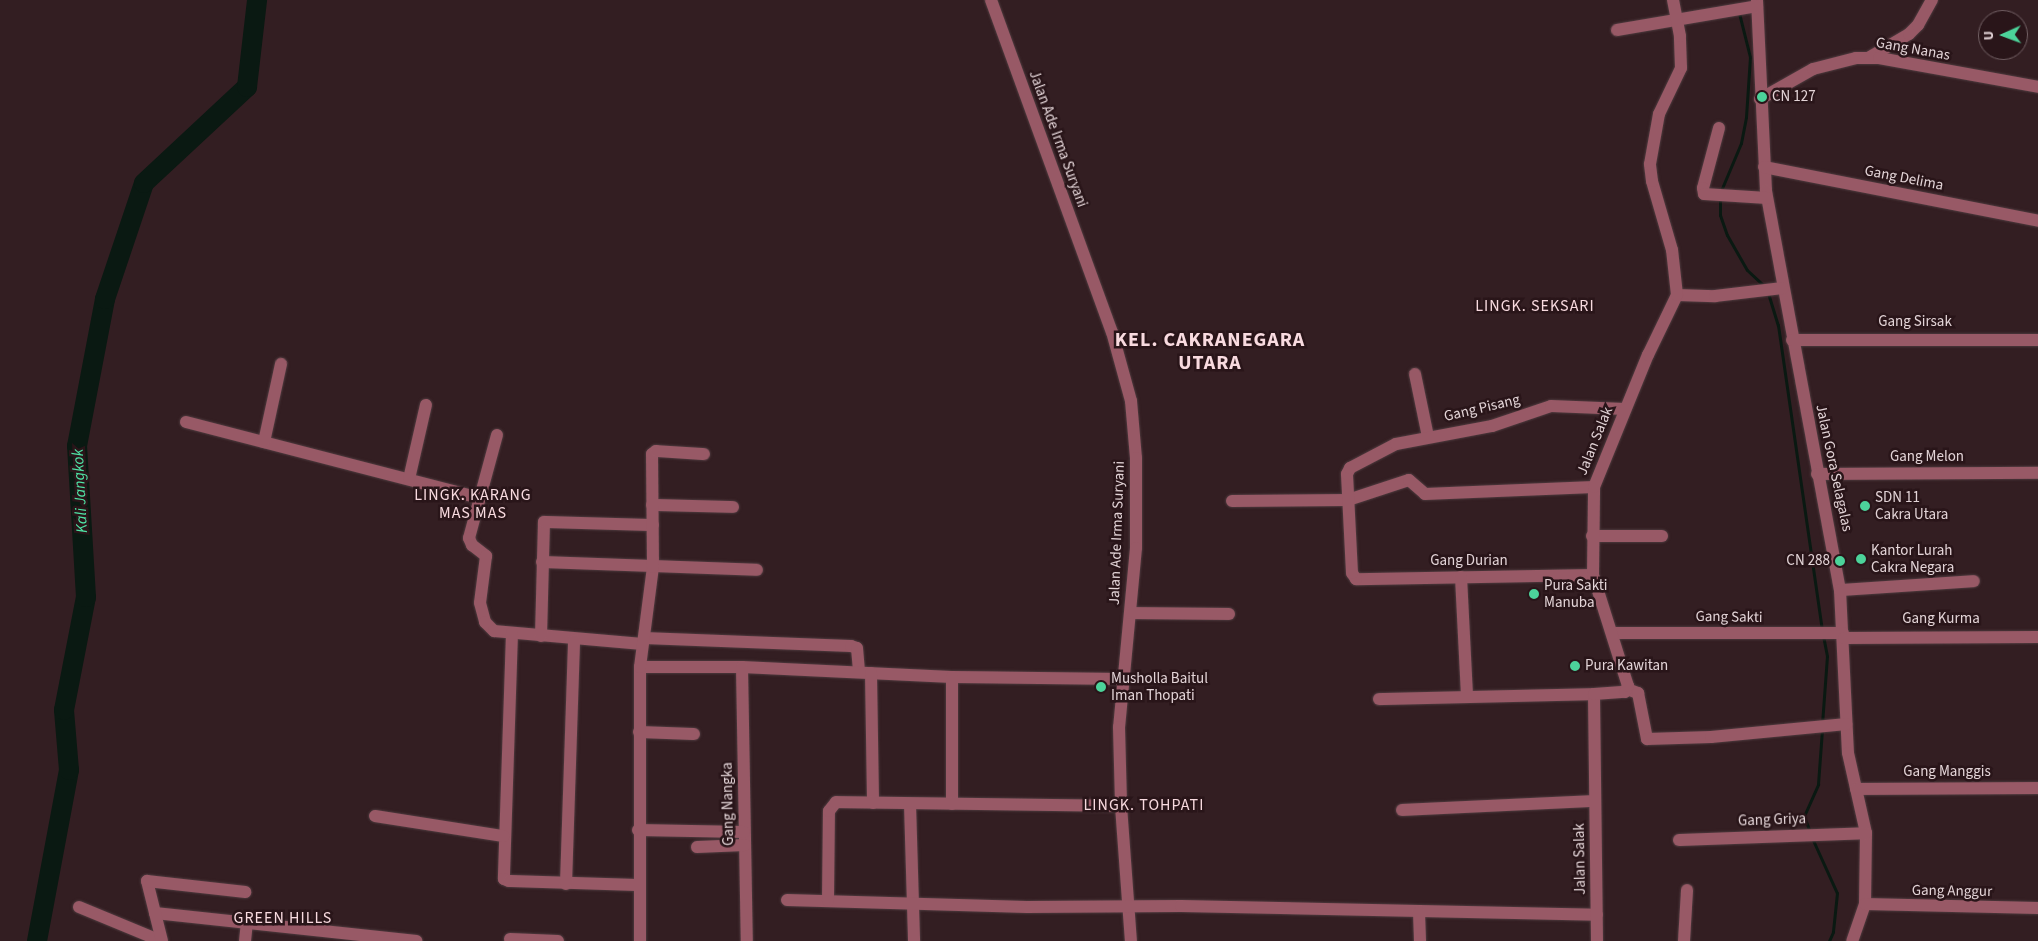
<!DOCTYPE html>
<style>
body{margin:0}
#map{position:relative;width:2038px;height:941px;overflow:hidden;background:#331e22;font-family:"Source Sans 3",sans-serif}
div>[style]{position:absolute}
.stream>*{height:3px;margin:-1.5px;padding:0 1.5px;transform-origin:1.5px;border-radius:1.5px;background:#0a1912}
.river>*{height:20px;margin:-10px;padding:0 10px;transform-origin:10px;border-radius:10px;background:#0a1912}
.roads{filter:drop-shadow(0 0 1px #4f3b3f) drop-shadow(0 0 1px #4f3b3f)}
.minor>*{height:12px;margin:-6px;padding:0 6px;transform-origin:6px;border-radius:6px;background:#985966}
.dots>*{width:14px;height:14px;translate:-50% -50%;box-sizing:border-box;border:2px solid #291519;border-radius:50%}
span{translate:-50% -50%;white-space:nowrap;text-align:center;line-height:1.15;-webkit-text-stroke:5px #291519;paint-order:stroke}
.street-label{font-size:15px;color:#e3d4d7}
.poi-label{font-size:15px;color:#e3d4d7}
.left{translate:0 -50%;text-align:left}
.right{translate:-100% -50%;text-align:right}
.neighbourhood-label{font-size:16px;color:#f8dadf;letter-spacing:1px}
.water-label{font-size:16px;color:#4fe5a6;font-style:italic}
.district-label{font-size:20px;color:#f8dadf;font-weight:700;letter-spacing:1px}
.north{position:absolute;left:1978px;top:10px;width:50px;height:50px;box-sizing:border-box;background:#291519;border:1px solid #736165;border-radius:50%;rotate:268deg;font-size:14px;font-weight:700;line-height:20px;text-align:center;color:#e3d4d7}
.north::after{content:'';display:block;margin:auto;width:18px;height:22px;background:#4cd39a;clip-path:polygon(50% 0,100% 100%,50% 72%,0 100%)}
</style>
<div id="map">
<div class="stream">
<i style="left:1720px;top:193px;width:54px;rotate:-67.2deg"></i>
<i style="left:1741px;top:143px;width:26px;rotate:-79deg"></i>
<i style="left:1746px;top:117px;width:60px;rotate:-86.2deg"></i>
<i style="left:1750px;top:57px;width:45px;rotate:-104deg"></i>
<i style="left:1720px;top:199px;width:16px;rotate:90deg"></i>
<i style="left:1720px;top:215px;width:21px;rotate:71deg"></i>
<i style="left:1727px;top:235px;width:40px;rotate:60.3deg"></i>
<i style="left:1747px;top:270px;width:23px;rotate:43deg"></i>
<i style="left:1768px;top:293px;width:34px;rotate:73deg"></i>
<i style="left:1778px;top:325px;width:308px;rotate:81.8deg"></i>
<i style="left:1822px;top:724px;width:68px;rotate:-85.8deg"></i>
<i style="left:1827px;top:656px;width:20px;rotate:-101deg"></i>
<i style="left:1810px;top:832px;width:17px;rotate:-111deg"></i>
<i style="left:1804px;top:816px;width:35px;rotate:-66deg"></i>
<i style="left:1818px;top:784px;width:54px;rotate:-85.8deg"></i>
<i style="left:1812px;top:838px;width:60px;rotate:65.6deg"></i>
<i style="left:1837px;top:893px;width:39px;rotate:96deg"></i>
<i style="left:1833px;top:932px;width:10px;rotate:114deg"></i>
</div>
<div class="river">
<i style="left:37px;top:941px;width:174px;rotate:-79.4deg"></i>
<i style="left:69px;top:770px;width:60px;rotate:-94.8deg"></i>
<i style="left:64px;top:710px;width:115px;rotate:-79deg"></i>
<i style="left:86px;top:597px;width:151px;rotate:-93.4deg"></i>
<i style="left:77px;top:446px;width:150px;rotate:-79.2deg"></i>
<i style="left:105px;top:299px;width:122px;rotate:-71.4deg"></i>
<i style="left:144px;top:183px;width:141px;rotate:-43deg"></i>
<i style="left:247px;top:87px;width:88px;rotate:-83.4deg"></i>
</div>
<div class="roads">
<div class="minor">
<i style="left:991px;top:0;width:353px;rotate:70deg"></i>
<i style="left:1112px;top:332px;width:72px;rotate:74.6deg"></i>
<i style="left:1131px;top:401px;width:57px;rotate:85deg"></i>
<i style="left:1136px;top:458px;width:90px;rotate:90deg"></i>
<i style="left:1136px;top:548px;width:180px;rotate:95.4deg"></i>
<i style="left:1119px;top:727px;width:79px;rotate:88.5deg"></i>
<i style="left:1121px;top:806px;width:135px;rotate:85.8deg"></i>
<i style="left:1757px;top:0;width:191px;rotate:87.3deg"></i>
<i style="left:1766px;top:191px;width:406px;rotate:79.5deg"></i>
<i style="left:1840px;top:590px;width:163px;rotate:87.2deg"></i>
<i style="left:1848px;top:753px;width:82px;rotate:77.3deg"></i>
<i style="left:1866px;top:833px;width:71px;rotate:90.8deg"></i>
<i style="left:1865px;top:904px;width:39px;rotate:109deg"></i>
<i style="left:1617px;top:30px;width:142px;rotate:-9.7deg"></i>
<i style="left:1870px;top:57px;width:45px;rotate:-30.5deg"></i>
<i style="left:1909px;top:34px;width:13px;rotate:-45deg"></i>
<i style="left:1918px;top:25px;width:29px;rotate:-61deg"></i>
<i style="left:1760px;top:99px;width:61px;rotate:-29.5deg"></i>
<i style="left:1813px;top:69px;width:44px;rotate:-14.3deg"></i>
<i style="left:1856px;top:58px;width:23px"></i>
<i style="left:1879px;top:58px;width:162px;rotate:10.3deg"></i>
<i style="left:1719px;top:128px;width:62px;rotate:104.9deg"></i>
<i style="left:1703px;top:188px;width:6px;rotate:81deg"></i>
<i style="left:1704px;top:194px;width:63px;rotate:3.6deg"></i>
<i style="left:1764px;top:167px;width:279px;rotate:11.1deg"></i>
<i style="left:1677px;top:295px;width:38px;rotate:2deg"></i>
<i style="left:1715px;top:296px;width:68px;rotate:-6.7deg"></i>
<i style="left:1792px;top:340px;width:246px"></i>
<i style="left:1415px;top:374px;width:64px;rotate:78.3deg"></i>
<i style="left:186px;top:422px;width:303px;rotate:14.5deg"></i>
<i style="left:497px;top:435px;width:107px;rotate:105.2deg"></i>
<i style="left:469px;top:538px;width:8px;rotate:67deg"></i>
<i style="left:472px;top:545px;width:18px;rotate:38deg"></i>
<i style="left:486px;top:556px;width:47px;rotate:97.3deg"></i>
<i style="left:480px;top:603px;width:20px;rotate:75deg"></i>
<i style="left:485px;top:622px;width:13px;rotate:45deg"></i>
<i style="left:494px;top:631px;width:149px;rotate:5deg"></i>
<i style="left:264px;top:442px;width:80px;rotate:-77.7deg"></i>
<i style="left:1817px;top:474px;width:221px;rotate:-0.3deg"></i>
<i style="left:409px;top:479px;width:76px;rotate:-77.1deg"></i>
<i style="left:1232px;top:501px;width:116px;rotate:-0.5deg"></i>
<i style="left:1348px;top:500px;width:64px;rotate:-18.2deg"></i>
<i style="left:1409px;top:480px;width:21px;rotate:41deg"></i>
<i style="left:1425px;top:494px;width:169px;rotate:-2.4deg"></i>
<i style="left:652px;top:505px;width:81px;rotate:1.4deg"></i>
<i style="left:1592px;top:536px;width:70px"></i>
<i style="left:542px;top:562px;width:215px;rotate:2.1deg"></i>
<i style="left:1593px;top:575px;width:237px;rotate:179deg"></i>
<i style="left:1356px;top:579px;width:7px;rotate:-124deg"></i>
<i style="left:1352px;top:573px;width:99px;rotate:-92.9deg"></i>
<i style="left:1347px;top:474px;width:7px;rotate:-63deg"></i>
<i style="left:1350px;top:468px;width:52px;rotate:-27.6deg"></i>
<i style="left:1396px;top:444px;width:98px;rotate:-10.6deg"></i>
<i style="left:1492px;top:426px;width:62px;rotate:-18.7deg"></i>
<i style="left:1551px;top:406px;width:74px;rotate:2.3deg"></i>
<i style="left:1461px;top:577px;width:120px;rotate:87.1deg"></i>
<i style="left:1840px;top:590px;width:134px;rotate:-3.8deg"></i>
<i style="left:1131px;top:613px;width:98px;rotate:0.6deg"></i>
<i style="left:512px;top:633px;width:246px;rotate:91.9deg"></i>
<i style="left:504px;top:879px;width:5px;rotate:22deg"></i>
<i style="left:509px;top:881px;width:130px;rotate:1.8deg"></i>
<i style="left:1613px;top:633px;width:230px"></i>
<i style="left:541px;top:636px;width:114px;rotate:-88.5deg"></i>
<i style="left:544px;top:522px;width:109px;rotate:1.6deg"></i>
<i style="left:644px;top:638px;width:207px;rotate:2.2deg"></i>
<i style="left:851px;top:646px;width:6px;rotate:18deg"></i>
<i style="left:857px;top:648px;width:24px;rotate:85deg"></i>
<i style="left:1844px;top:638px;width:194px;rotate:-0.3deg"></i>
<i style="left:640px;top:667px;width:102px"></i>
<i style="left:742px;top:667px;width:210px;rotate:2.7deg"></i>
<i style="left:952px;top:677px;width:172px;rotate:0.7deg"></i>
<i style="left:742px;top:667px;width:274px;rotate:89deg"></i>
<i style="left:871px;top:673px;width:130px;rotate:89.1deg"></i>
<i style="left:952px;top:677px;width:127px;rotate:90deg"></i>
<i style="left:1627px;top:689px;width:12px;rotate:20deg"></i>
<i style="left:1638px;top:693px;width:47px;rotate:78.9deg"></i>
<i style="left:1647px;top:739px;width:64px;rotate:-1.8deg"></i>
<i style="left:1711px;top:737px;width:136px;rotate:-5.5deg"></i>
<i style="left:1379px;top:699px;width:215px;rotate:-1.3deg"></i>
<i style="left:639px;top:732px;width:55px;rotate:2.1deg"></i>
<i style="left:1856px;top:789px;width:182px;rotate:-0.3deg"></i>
<i style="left:910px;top:804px;width:137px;rotate:88.3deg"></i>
<i style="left:1402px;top:810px;width:193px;rotate:-2.7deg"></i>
<i style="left:375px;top:816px;width:130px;rotate:8.9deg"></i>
<i style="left:638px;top:830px;width:106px;rotate:1.1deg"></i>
<i style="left:1679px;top:840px;width:187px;rotate:-2.1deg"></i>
<i style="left:697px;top:847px;width:48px;rotate:-2.4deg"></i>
<i style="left:566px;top:884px;width:244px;rotate:-88.1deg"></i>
<i style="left:787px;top:900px;width:240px;rotate:1.7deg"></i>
<i style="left:1027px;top:907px;width:154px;rotate:-0.4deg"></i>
<i style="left:1181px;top:906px;width:416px;rotate:1.2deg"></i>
<i style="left:828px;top:901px;width:90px;rotate:-89.4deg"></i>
<i style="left:829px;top:811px;width:11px;rotate:-52deg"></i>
<i style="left:836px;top:802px;width:285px;rotate:0.8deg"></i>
<i style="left:1865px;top:904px;width:173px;rotate:1.3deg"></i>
<i style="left:79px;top:907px;width:89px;rotate:22.5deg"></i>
<i style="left:1419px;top:912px;width:29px;rotate:88deg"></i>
<i style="left:155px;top:913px;width:263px;rotate:6.1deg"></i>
<i style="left:510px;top:939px;width:48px;rotate:2.4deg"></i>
<i style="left:162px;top:941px;width:62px;rotate:-104deg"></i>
<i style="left:147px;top:881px;width:99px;rotate:6.4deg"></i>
<i style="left:245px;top:941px;width:18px;rotate:-84deg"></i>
<i style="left:640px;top:941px;width:274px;rotate:-90deg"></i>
<i style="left:640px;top:667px;width:101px;rotate:-82.6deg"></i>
<i style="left:653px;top:567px;width:113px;rotate:-90.5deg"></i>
<i style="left:652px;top:454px;width:5px;rotate:-37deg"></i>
<i style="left:656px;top:451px;width:48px;rotate:3.6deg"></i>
<i style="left:1597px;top:941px;width:247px;rotate:-90.7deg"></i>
<i style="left:1594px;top:694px;width:31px;rotate:-4deg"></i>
<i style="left:1625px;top:692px;width:7px;rotate:-63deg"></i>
<i style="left:1628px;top:686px;width:116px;rotate:-107.5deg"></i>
<i style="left:1593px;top:575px;width:88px;rotate:-89.3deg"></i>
<i style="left:1594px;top:487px;width:143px;rotate:-67.8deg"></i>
<i style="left:1648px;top:355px;width:67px;rotate:-64.2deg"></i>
<i style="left:1677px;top:295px;width:45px;rotate:-96.3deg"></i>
<i style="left:1672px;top:250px;width:72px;rotate:-106.2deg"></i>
<i style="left:1652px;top:181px;width:17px;rotate:-97deg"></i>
<i style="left:1650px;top:164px;width:51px;rotate:-79.8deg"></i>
<i style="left:1659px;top:114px;width:51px;rotate:-64.4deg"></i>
<i style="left:1681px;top:68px;width:32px;rotate:-92deg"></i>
<i style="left:1680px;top:36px;width:37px;rotate:-101deg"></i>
<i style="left:1684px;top:941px;width:51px;rotate:-86.6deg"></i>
</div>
</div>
<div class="dots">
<i style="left:1762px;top:97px;background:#4cd39a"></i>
<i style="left:1865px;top:506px;background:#4cd39a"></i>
<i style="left:1861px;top:559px;background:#4cd39a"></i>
<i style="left:1840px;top:561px;background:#4cd39a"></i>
<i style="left:1534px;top:594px;background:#4cd39a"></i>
<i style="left:1575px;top:666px;background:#4cd39a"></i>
<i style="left:1101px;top:687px;background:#4cd39a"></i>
</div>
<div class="street-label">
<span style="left:1913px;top:49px;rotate:10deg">Gang Nanas</span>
<span style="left:1058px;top:139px;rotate:70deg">Jalan Ade Irma Suryani</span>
<span style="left:1904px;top:178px;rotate:11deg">Gang Delima</span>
<span style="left:1915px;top:322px">Gang Sirsak</span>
<span style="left:1482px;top:408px;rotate:-13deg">Gang Pisang</span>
<span style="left:1595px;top:441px;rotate:-68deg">Jalan Salak</span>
<span style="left:1927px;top:457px">Gang Melon</span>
<span style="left:1834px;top:468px;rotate:78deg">Jalan Gora Selagalas</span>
<span style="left:1117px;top:533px;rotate:-88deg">Jalan Ade Irma Suryani</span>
<span style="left:1469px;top:561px">Gang Durian</span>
<span style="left:1729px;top:617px;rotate:1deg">Gang Sakti</span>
<span style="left:1941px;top:619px">Gang Kurma</span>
<span style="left:1947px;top:772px">Gang Manggis</span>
<span style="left:728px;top:804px;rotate:-91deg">Gang Nangka</span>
<span style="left:1772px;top:820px;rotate:-2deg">Gang Griya</span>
<span style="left:1580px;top:859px;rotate:-91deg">Jalan Salak</span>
<span style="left:1952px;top:891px;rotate:1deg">Gang Anggur</span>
</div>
<div class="poi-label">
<span class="left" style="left:1772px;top:97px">CN 127</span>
<span class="left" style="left:1875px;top:506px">SDN 11<br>Cakra Utara</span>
<span class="left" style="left:1871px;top:559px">Kantor Lurah<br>Cakra Negara</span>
<span class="right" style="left:1830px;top:561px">CN 288</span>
<span class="left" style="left:1544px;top:594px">Pura Sakti<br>Manuba</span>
<span class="left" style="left:1585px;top:666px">Pura Kawitan</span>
<span class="left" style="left:1111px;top:687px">Musholla Baitul<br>Iman Thopati</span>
</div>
<div class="neighbourhood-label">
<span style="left:1535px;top:306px">LINGK. SEKSARI</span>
<span style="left:473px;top:504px">LINGK. KARANG<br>MAS MAS</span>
<span style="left:1144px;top:805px">LINGK. TOHPATI</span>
<span style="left:283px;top:918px">GREEN HILLS</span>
</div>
<div class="water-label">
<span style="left:80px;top:491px;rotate:-93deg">Kali Jangkok</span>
</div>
<div class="district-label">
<span style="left:1210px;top:352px">KEL. CAKRANEGARA<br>UTARA</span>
</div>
<div class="north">U</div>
</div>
